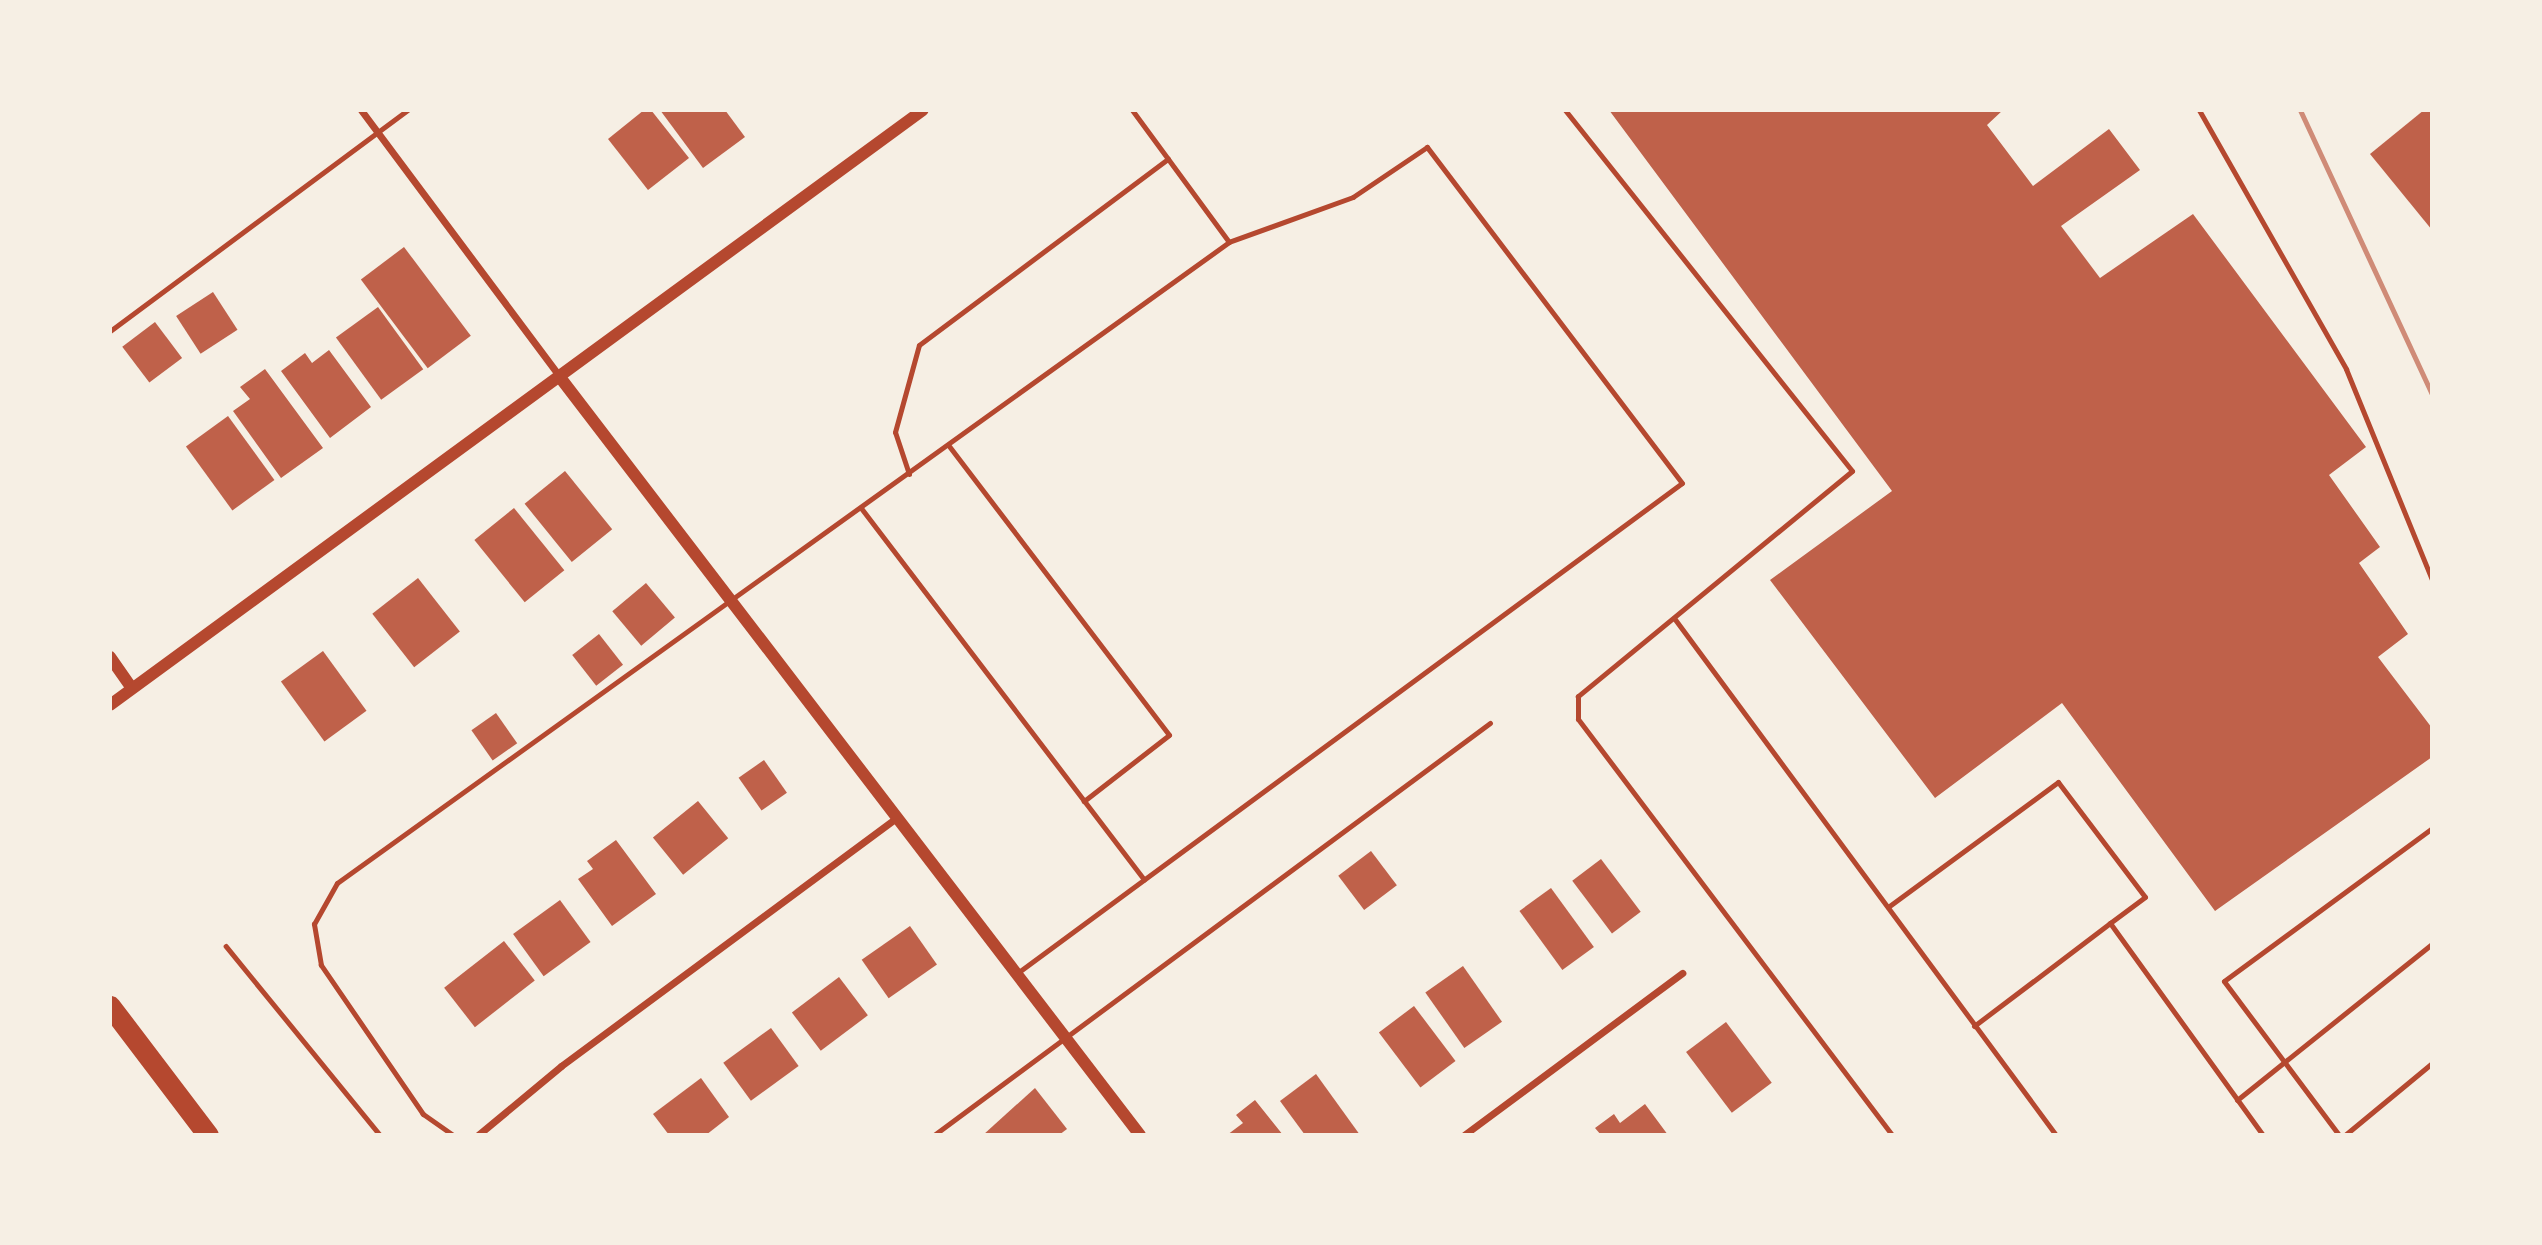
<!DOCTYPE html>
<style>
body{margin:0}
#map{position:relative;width:2542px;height:1245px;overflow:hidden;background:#f6efe4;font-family:"Archivo Narrow",sans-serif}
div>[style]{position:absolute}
.building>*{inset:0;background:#bf614a;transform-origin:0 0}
.path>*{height:4.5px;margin:-2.25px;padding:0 2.25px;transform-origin:2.25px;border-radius:2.25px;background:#b5482f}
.service>*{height:5px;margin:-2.5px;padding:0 2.5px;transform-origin:2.5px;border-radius:2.5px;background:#b5482f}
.minor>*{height:7px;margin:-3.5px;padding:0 3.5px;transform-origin:3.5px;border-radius:3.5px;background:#b5482f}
.tertiary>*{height:12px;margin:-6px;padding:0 6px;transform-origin:6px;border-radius:6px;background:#b5482f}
.motorway>*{height:21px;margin:-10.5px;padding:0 10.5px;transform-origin:10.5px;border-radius:10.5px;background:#b5482f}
.rail>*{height:5px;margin:-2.5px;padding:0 2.5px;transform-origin:2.5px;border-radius:2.5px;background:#cf8b77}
span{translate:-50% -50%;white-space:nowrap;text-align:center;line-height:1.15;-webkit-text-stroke:7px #f6efe4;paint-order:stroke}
.frame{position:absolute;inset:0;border:112px solid #f6efe4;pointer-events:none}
</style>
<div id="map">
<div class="building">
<i style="clip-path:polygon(644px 110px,651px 110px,689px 158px,648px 190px,608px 139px)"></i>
<i style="clip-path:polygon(660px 110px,725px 110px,745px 137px,703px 168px)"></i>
<i style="clip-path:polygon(1609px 110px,2003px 110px,1987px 125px,2033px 186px,2109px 129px,2140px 170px,2061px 226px,2100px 278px,2193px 214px,2366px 447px,2329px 475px,2380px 547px,2359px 563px,2408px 634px,2378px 657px,2432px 728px,2432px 757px,2215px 911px,2062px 703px,1935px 798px,1770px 580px,1892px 491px)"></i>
<i style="clip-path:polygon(2424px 110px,2432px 110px,2432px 230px,2370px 154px)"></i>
<i style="left:404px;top:247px;width:111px;height:54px;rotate:53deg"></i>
<i style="left:213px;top:292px;width:45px;height:44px;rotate:57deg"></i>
<i style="left:378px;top:307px;width:77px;height:52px;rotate:54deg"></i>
<i style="left:155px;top:322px;width:45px;height:41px;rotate:53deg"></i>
<i style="clip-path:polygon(329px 350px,371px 407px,330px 438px,281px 371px,305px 353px,312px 363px)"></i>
<i style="clip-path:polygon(265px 369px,323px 448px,281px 478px,233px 411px,250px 399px,240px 387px)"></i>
<i style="left:228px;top:416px;width:79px;height:52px;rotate:54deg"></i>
<i style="left:565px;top:471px;width:75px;height:52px;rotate:51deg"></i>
<i style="left:514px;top:508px;width:80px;height:51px;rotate:51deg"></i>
<i style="left:418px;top:578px;width:68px;height:58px;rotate:52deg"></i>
<i style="left:646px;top:583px;width:45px;height:44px;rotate:50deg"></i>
<i style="left:599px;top:634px;width:39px;height:34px;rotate:52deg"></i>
<i style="left:323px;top:651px;width:74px;height:52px;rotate:54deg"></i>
<i style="left:496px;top:713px;width:37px;height:30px;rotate:55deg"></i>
<i style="left:764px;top:760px;width:40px;height:31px;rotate:55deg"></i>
<i style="left:698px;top:801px;width:48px;height:58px;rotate:51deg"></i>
<i style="clip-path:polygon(616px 840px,656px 894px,612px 926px,578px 879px,593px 869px,587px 861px)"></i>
<i style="left:1371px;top:851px;width:43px;height:41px;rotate:53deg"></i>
<i style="left:1601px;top:859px;width:66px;height:36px;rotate:53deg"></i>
<i style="left:1551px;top:888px;width:73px;height:39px;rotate:54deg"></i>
<i style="left:560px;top:900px;width:52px;height:58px;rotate:54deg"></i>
<i style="left:910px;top:926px;width:47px;height:59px;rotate:55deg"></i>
<i style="left:504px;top:941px;width:50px;height:76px;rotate:52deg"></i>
<i style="left:1463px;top:966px;width:68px;height:46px;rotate:55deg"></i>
<i style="left:839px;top:977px;width:48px;height:59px;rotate:53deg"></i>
<i style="left:1414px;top:1006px;width:69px;height:44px;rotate:53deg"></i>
<i style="left:1726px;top:1022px;width:76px;height:50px;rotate:53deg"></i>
<i style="left:771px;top:1028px;width:47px;height:59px;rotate:54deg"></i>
<i style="clip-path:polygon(1316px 1074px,1360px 1135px,1305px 1135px,1280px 1101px)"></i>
<i style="clip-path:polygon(701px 1078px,729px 1117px,706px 1135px,669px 1135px,653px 1114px)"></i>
<i style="clip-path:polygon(1035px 1088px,1067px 1129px,1059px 1135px,983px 1135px)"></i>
<i style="clip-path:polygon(1255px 1100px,1283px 1135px,1227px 1135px,1243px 1123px,1236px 1115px)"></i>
<i style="clip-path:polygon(1645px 1104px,1668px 1135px,1601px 1135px,1595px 1128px,1614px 1114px,1620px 1123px)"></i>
</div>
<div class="path">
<i style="left:226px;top:946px;width:244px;rotate:50.8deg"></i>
</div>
<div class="service">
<i style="left:1565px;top:110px;width:461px;rotate:51.5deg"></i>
<i style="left:1852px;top:471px;width:355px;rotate:140.6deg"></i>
<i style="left:1578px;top:696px;width:23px;rotate:90deg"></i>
<i style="left:1578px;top:719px;width:521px;rotate:52.95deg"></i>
<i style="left:2199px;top:110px;width:298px;rotate:60.4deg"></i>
<i style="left:2346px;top:369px;width:228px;rotate:67.8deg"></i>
<i style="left:110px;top:331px;width:371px;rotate:-36.6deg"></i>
<i style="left:949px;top:446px;width:363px;rotate:52.7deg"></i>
<i style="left:1169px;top:735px;width:108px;rotate:142.2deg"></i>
<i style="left:909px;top:474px;width:44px;rotate:-108.4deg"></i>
<i style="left:895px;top:432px;width:90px;rotate:-74.6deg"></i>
<i style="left:919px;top:345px;width:311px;rotate:-36.8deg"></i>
<i style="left:861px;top:508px;width:467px;rotate:52.7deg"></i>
<i style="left:1674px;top:618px;width:643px;rotate:53.54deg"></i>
<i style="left:1888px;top:907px;width:211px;rotate:-36.3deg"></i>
<i style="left:2058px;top:782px;width:144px;rotate:52.9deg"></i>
<i style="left:2145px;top:897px;width:44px;rotate:143.4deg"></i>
<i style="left:1016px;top:974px;width:827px;rotate:-36.4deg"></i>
<i style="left:1682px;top:483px;width:422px;rotate:-127.2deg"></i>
<i style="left:1427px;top:147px;width:89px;rotate:146deg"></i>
<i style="left:1353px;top:197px;width:132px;rotate:160.1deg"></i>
<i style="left:1229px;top:242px;width:164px;rotate:-126.3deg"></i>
<i style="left:1974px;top:1026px;width:171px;rotate:-37.1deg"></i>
<i style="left:2110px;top:923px;width:261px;rotate:54.2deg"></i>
<i style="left:2237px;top:1100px;width:250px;rotate:-38.7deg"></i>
<i style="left:453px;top:1135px;width:37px;rotate:-145deg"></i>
<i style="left:423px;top:1114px;width:181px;rotate:-124.4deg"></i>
<i style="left:321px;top:965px;width:42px;rotate:-99.7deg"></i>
<i style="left:314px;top:924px;width:47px;rotate:-60.7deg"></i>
<i style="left:337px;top:883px;width:1098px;rotate:-35.7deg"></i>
<i style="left:934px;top:1135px;width:692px;rotate:-36.54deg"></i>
<i style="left:2339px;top:1135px;width:192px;rotate:-126.8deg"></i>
<i style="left:2224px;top:981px;width:258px;rotate:-36.3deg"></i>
<i style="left:2345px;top:1135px;width:113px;rotate:-39.6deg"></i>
</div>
<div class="minor">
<i style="left:361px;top:110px;width:332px;rotate:53.3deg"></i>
<i style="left:478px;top:1135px;width:108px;rotate:-39.7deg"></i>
<i style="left:561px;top:1066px;width:418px;rotate:-36.5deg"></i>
<i style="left:1464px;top:1135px;width:272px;rotate:-36.6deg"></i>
</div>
<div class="tertiary">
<i style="left:559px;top:376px;width:956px;rotate:52.57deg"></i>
<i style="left:110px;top:657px;width:38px;rotate:55deg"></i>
<i style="left:110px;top:705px;width:1007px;rotate:-36.2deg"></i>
</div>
<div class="motorway">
<i style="left:110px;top:1006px;width:162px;rotate:52.8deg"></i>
</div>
<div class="rail">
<i style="left:2300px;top:110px;width:314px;rotate:65.1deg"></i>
</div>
<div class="frame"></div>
</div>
